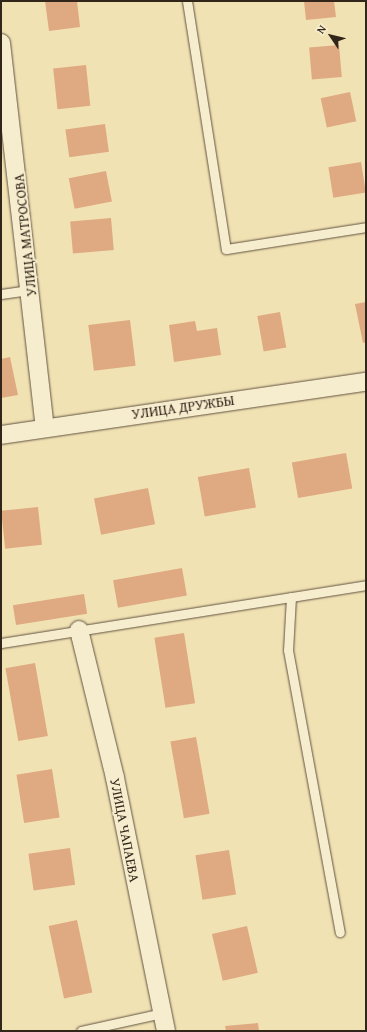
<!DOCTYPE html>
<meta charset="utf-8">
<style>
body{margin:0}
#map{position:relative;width:367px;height:1032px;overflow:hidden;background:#f1e2b4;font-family:"Gentium Book Plus",serif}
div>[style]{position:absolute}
.building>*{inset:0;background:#dfa981;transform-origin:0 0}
.roads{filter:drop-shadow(0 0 1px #625440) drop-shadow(0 0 1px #625440)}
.service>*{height:9px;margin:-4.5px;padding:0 4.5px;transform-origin:4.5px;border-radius:4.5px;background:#f6ecce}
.minor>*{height:18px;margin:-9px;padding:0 9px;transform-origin:9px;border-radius:9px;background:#f6ecce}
span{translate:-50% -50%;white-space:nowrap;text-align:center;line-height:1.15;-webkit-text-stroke:3.5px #f6ecce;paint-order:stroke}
.street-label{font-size:14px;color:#322519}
.frame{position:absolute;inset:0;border:2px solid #322519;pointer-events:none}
.north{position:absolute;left:311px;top:16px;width:40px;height:40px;-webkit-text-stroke:3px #f6ecce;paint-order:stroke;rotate:305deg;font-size:11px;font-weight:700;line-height:16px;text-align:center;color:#322519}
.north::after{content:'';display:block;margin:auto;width:14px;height:18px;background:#322519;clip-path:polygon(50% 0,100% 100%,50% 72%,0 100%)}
</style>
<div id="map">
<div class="building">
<i style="clip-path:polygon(45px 1px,77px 1px,80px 27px,49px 31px)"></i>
<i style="clip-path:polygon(304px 1px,334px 1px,336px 17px,306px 20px)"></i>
<i style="left:339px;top:45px;width:32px;height:30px;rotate:85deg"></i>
<i style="left:86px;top:65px;width:41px;height:33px;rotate:84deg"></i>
<i style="left:350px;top:92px;width:30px;height:30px;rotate:78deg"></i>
<i style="left:105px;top:124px;width:28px;height:40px;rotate:82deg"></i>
<i style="left:361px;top:162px;width:31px;height:33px;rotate:81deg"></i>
<i style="left:106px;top:171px;width:31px;height:38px;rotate:79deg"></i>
<i style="left:111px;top:218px;width:32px;height:41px;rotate:85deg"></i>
<i style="clip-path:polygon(366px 302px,366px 342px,363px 343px,355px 304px)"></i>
<i style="left:280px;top:312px;width:36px;height:23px;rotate:80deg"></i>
<i style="left:130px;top:320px;width:46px;height:42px;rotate:83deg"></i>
<i style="clip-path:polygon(195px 321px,197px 331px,217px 328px,221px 355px,174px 362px,169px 325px)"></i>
<i style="clip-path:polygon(10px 357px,18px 395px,1px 398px,1px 359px)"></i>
<i style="left:346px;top:453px;width:36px;height:55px;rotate:80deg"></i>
<i style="left:249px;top:468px;width:40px;height:52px;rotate:80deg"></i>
<i style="left:148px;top:488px;width:37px;height:55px;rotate:79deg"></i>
<i style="left:38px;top:507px;width:38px;height:37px;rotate:84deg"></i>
<i style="left:182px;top:568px;width:28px;height:70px;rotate:80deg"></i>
<i style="left:84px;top:594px;width:20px;height:72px;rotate:81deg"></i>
<i style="left:184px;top:633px;width:71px;height:30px;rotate:81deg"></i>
<i style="left:35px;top:663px;width:74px;height:30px;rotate:80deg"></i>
<i style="left:196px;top:737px;width:78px;height:26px;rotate:80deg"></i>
<i style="left:52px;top:769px;width:49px;height:36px;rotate:81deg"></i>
<i style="left:70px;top:848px;width:37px;height:42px;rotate:82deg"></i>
<i style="left:229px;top:850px;width:45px;height:34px;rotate:81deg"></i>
<i style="left:77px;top:920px;width:74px;height:29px;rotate:78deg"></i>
<i style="left:247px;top:926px;width:48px;height:36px;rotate:77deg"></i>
<i style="clip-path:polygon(258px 1023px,259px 1031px,226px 1031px,225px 1026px)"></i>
</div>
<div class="roads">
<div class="service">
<i style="left:187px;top:1px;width:251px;rotate:81.1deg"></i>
<i style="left:226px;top:249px;width:142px;rotate:-8.9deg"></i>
<i style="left:1px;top:294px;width:30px;rotate:-8deg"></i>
<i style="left:291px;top:597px;width:53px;rotate:93.2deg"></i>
<i style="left:288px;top:650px;width:287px;rotate:79.6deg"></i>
<i style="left:1px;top:643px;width:370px;rotate:-9deg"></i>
<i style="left:81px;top:1031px;width:83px;rotate:-12.5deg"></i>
</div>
<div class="minor">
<i style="left:1px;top:43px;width:387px;rotate:83.5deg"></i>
<i style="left:1px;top:435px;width:369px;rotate:-8.3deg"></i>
<i style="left:79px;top:630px;width:152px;rotate:76.3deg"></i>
<i style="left:115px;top:778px;width:258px;rotate:78.6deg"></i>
</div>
</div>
<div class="street-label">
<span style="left:25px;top:235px;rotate:-96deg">УЛИЦА МАТРОСОВА</span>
<span style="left:183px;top:407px;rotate:-8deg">УЛИЦА ДРУЖБЫ</span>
<span style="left:125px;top:830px;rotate:79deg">УЛИЦА ЧАПАЕВА</span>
</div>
<div class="frame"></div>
<div class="north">N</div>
</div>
